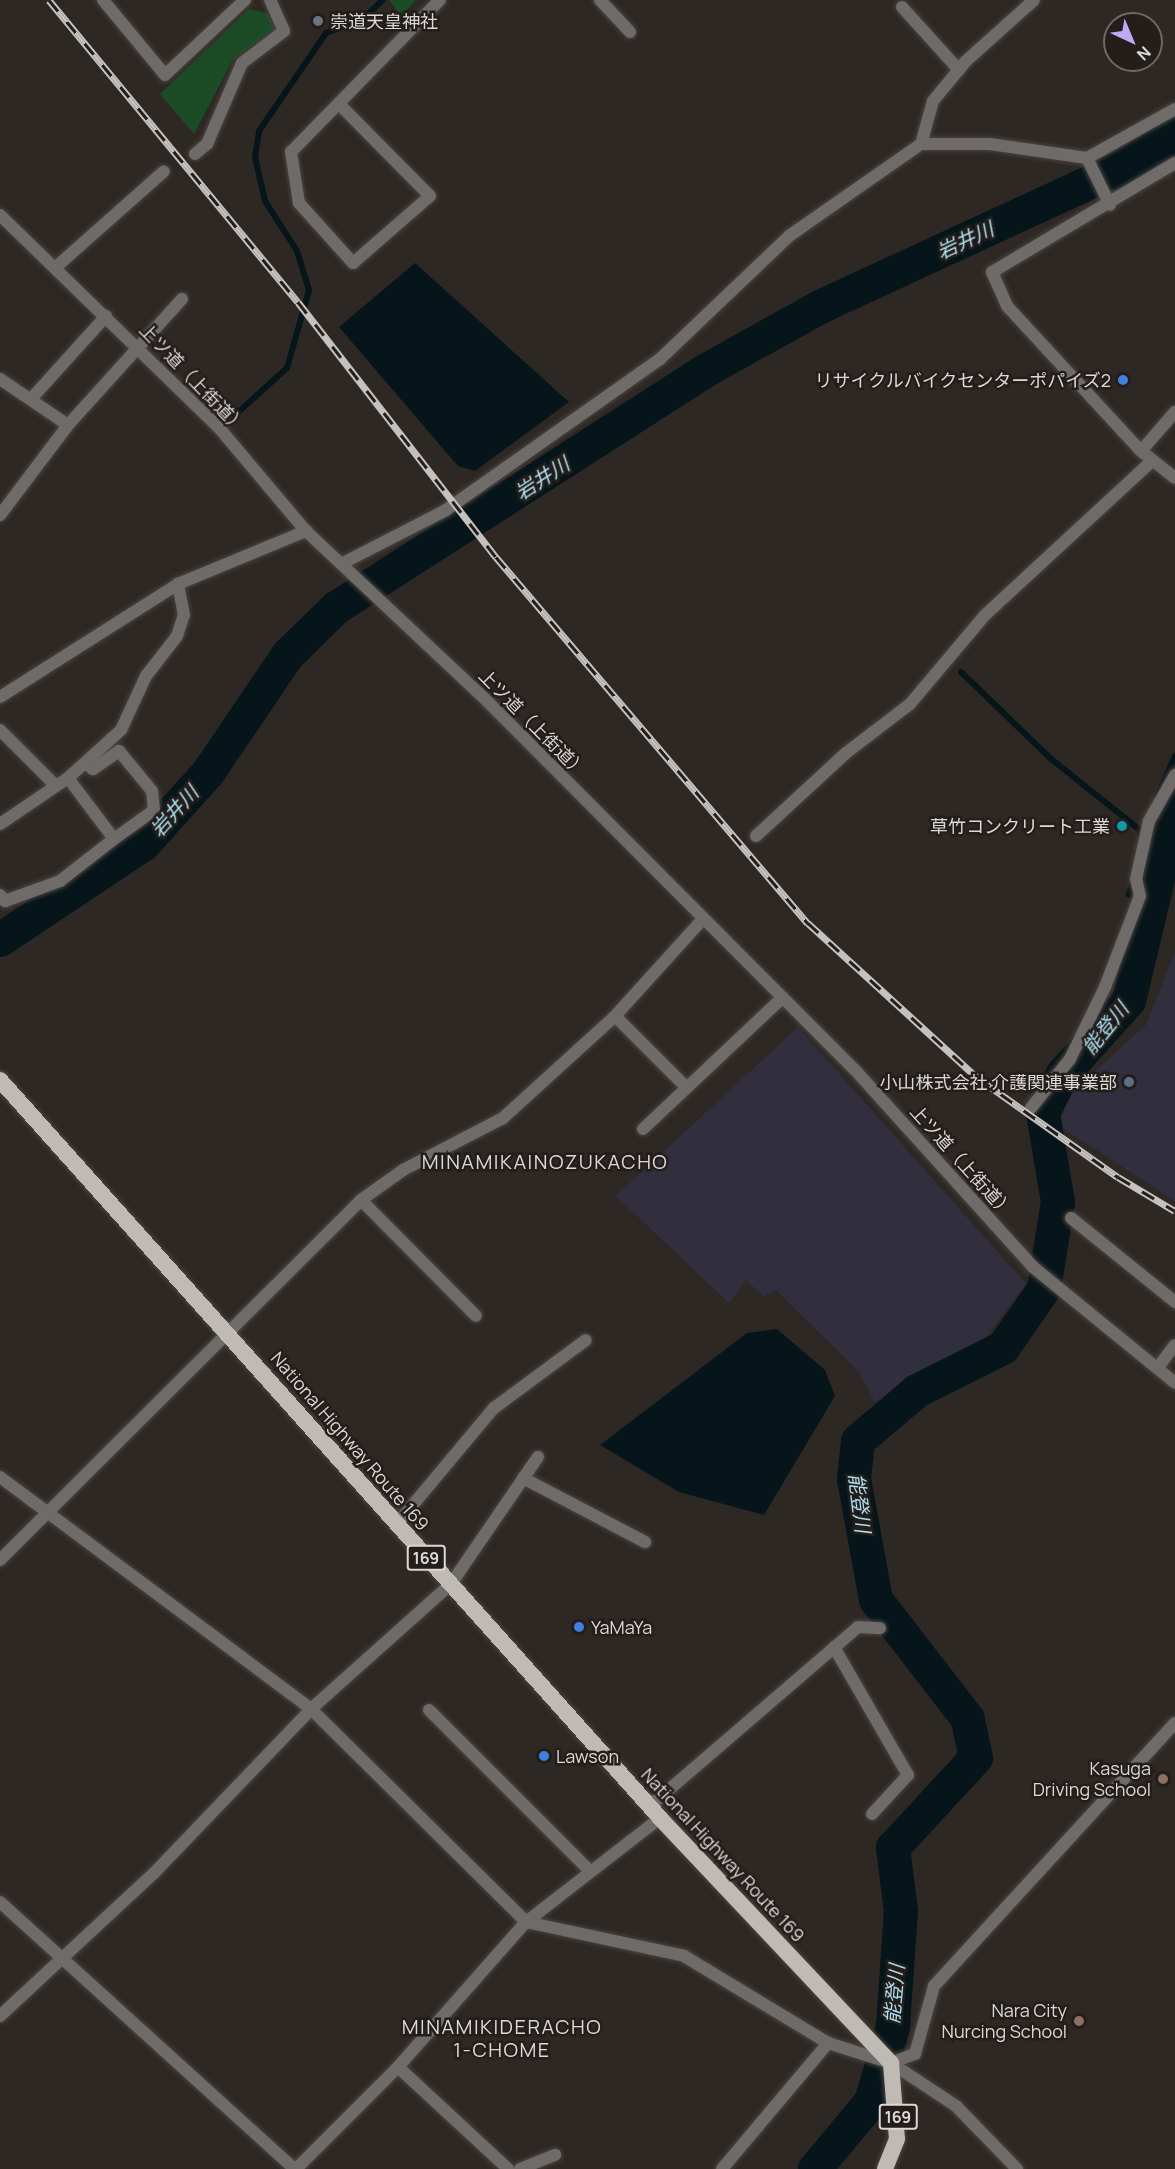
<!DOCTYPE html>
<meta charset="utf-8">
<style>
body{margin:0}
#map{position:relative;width:1175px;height:2169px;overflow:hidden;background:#2e2824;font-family:Manrope,"Noto Sans JP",sans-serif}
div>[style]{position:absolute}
.industrial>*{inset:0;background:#312e3e}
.green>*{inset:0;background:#1b4c26}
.water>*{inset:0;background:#06151a}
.stream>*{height:6px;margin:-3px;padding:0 3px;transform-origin:3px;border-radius:3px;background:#06151a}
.river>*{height:34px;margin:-17px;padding:0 17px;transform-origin:17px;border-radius:17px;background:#06151a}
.roads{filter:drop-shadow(0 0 2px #4a4440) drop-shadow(0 0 2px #4a4440)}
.minor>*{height:12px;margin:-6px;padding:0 6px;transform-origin:6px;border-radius:6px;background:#6e6b69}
.tertiary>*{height:12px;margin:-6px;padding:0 6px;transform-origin:6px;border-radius:6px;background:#6e6b69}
.trunk>*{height:16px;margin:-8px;padding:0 8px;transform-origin:8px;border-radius:8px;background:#c0bab4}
.rail>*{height:7px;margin-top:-3.5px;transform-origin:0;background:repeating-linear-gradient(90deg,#241e1b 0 14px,#c5c1be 0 28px);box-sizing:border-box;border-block:2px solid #c5c1be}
.dots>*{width:16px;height:16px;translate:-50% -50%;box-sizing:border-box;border:3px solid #241e1b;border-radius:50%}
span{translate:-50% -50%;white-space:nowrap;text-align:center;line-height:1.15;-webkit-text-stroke:5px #241e1b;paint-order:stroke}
.shield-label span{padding:2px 4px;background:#241e1b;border:2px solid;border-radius:4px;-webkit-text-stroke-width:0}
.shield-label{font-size:16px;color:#dcd8d6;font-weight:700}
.poi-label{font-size:18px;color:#dcd8d6}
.left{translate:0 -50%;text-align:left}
.right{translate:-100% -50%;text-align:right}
.street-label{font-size:18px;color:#dcd8d6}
.water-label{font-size:20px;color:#acdff2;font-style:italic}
.neighbourhood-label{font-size:20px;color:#dcd8d6;letter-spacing:1.5px}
.north{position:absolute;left:1103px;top:12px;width:60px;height:60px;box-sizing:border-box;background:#241e1b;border:2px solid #6e6866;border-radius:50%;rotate:136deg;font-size:16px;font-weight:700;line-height:24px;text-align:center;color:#dcd8d6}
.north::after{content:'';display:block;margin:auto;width:21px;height:27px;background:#bda9f5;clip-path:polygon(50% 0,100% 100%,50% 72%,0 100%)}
</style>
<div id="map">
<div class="industrial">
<i style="clip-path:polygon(1175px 952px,1175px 1201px,1064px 1129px,1061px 1121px,1068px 1095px,1146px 1025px)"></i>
<i style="clip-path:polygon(798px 1027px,1026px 1284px,974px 1353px,875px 1402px,859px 1372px,776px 1290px,764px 1297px,746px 1280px,729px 1303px,616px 1196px)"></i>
</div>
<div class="green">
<i style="clip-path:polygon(389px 0,416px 0,401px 16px)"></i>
<i style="clip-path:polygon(249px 9px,267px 13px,276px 28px,232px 61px,194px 134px,160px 94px)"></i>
</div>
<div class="water">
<i style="clip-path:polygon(415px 263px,569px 402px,475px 471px,458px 466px,339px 327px)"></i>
<i style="clip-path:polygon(777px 1329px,825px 1370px,835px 1396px,764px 1515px,679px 1492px,600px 1445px,747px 1333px)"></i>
</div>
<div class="stream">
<i style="left:235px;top:415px;width:70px;rotate:-42.1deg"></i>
<i style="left:287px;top:368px;width:81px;rotate:-74.2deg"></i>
<i style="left:309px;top:290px;width:41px;rotate:-107.1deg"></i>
<i style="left:297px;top:251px;width:59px;rotate:-122.6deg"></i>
<i style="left:265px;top:201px;width:45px;rotate:-102.8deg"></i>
<i style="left:255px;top:157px;width:26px;rotate:-81deg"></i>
<i style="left:259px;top:131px;width:119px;rotate:-55.6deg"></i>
<i style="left:326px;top:33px;width:38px;rotate:-20deg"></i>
<i style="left:362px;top:20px;width:29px;rotate:-44deg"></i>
<i style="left:961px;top:672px;width:124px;rotate:44deg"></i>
<i style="left:1050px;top:758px;width:115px;rotate:38.7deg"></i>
<i style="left:1140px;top:830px;width:9px;rotate:84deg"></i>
<i style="left:1158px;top:794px;width:42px;rotate:-65.9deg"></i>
<i style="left:1129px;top:895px;width:17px;rotate:-73deg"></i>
</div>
<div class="river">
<i style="left:0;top:940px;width:173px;rotate:-33.7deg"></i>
<i style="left:144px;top:844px;width:96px;rotate:-48deg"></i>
<i style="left:208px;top:773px;width:143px;rotate:-55.9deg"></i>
<i style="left:288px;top:655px;width:67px;rotate:-44.4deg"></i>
<i style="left:336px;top:608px;width:439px;rotate:-32.7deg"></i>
<i style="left:705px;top:371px;width:132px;rotate:-29.1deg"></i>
<i style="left:820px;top:307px;width:327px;rotate:-24.8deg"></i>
<i style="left:1117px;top:170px;width:68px;rotate:-31.1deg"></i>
<i style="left:815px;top:2169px;width:87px;rotate:-50.1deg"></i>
<i style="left:871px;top:2102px;width:78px;rotate:-73.7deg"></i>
<i style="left:893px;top:2027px;width:116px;rotate:-86.1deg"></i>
<i style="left:901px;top:1911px;width:64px;rotate:-97.2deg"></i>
<i style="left:893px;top:1848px;width:122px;rotate:-47.3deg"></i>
<i style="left:976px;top:1758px;width:40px;rotate:-102deg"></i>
<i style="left:968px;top:1719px;width:150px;rotate:-127.7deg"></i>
<i style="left:876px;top:1600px;width:123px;rotate:-100.3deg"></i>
<i style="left:854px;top:1479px;width:38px;rotate:-84deg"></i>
<i style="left:858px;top:1441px;width:77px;rotate:-40.3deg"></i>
<i style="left:917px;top:1391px;width:96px;rotate:-26.6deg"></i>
<i style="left:1003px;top:1348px;width:72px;rotate:-55.2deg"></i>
<i style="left:1044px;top:1289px;width:88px;rotate:-80.9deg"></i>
<i style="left:1058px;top:1202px;width:90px;rotate:-99.6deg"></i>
<i style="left:1043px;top:1113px;width:44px;rotate:-62.9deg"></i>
<i style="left:1063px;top:1074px;width:98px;rotate:-47.9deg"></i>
<i style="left:1129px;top:1001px;width:198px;rotate:-76.6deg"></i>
</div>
<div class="roads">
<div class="minor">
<i style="left:103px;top:0;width:97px;rotate:50.4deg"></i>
<i style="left:165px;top:75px;width:110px;rotate:-43.2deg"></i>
<i style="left:600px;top:0;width:44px;rotate:46.8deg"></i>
<i style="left:902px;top:7px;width:85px;rotate:47.9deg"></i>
<i style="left:339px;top:104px;width:129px;rotate:45.3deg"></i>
<i style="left:430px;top:196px;width:102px;rotate:139deg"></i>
<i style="left:353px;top:263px;width:81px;rotate:-132deg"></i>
<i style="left:299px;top:203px;width:52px;rotate:-98.9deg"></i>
<i style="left:291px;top:152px;width:213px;rotate:-45.6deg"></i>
<i style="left:921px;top:144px;width:45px;rotate:-74.4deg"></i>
<i style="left:933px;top:101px;width:52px;rotate:-50.5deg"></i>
<i style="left:966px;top:61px;width:91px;rotate:-41.9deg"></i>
<i style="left:195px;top:154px;width:16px;rotate:-40deg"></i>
<i style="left:207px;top:144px;width:88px;rotate:-66.6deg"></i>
<i style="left:242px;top:63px;width:53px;rotate:-37.3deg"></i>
<i style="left:284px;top:31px;width:34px;rotate:-114deg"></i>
<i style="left:1087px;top:158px;width:52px;rotate:63.9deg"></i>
<i style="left:1175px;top:163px;width:213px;rotate:149.2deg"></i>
<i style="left:992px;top:272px;width:37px;rotate:66deg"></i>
<i style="left:1007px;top:306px;width:197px;rotate:47.3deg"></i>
<i style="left:1141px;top:451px;width:43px;rotate:38.5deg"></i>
<i style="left:0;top:215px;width:307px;rotate:44.2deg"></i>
<i style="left:220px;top:429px;width:133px;rotate:49.9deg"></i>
<i style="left:306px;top:531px;width:245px;rotate:43.2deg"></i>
<i style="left:485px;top:699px;width:525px;rotate:45.08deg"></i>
<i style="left:856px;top:1071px;width:264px;rotate:47.9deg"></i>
<i style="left:1033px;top:1267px;width:183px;rotate:39.2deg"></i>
<i style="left:56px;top:267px;width:144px;rotate:-41.6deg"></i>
<i style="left:0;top:379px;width:82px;rotate:34.1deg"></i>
<i style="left:31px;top:399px;width:112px;rotate:-47.9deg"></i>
<i style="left:1141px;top:451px;width:52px;rotate:-48.9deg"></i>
<i style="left:0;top:515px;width:113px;rotate:-52.9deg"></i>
<i style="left:68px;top:425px;width:170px;rotate:-47.9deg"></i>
<i style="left:341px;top:564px;width:118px;rotate:-27.2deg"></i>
<i style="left:446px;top:510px;width:262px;rotate:-35.2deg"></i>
<i style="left:660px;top:359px;width:178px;rotate:-43.6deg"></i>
<i style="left:789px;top:236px;width:161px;rotate:-34.9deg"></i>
<i style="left:921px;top:144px;width:69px"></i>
<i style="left:990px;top:144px;width:98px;rotate:8.2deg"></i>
<i style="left:1087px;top:158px;width:101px;rotate:-29.1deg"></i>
<i style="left:0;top:697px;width:211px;rotate:-32.4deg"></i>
<i style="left:178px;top:584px;width:139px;rotate:-22.5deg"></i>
<i style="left:0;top:730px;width:79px;rotate:45deg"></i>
<i style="left:68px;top:778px;width:76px;rotate:53deg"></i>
<i style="left:114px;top:839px;width:49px;rotate:-35.9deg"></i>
<i style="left:154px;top:810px;width:19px;rotate:-96deg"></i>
<i style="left:152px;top:791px;width:52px;rotate:-129.5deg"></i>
<i style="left:119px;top:751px;width:32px;rotate:145deg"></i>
<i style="left:93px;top:769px;width:9px;rotate:-144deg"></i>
<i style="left:0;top:824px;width:82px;rotate:-34.1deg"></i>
<i style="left:68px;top:778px;width:72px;rotate:-42.2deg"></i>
<i style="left:121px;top:730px;width:60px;rotate:-65.2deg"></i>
<i style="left:146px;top:676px;width:51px;rotate:-52.2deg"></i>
<i style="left:177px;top:636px;width:22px;rotate:-72deg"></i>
<i style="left:184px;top:615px;width:32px;rotate:-101deg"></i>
<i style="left:756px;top:836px;width:122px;rotate:-42.7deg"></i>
<i style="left:846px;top:753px;width:81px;rotate:-37.4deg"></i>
<i style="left:910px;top:704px;width:116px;rotate:-49.9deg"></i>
<i style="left:985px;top:615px;width:227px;rotate:-42.7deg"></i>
<i style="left:0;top:895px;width:8px;rotate:50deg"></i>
<i style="left:5px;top:901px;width:59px;rotate:-20deg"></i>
<i style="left:60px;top:881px;width:68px;rotate:-37.9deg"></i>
<i style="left:615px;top:1016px;width:100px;rotate:45deg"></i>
<i style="left:1031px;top:1108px;width:63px;rotate:-51.5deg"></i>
<i style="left:1070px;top:1059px;width:80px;rotate:-64.1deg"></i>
<i style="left:1105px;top:987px;width:97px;rotate:-69deg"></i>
<i style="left:1140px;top:896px;width:17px;rotate:-103deg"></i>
<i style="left:1136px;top:879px;width:59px;rotate:-77.4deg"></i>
<i style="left:1149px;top:821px;width:53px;rotate:-60.5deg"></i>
<i style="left:643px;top:1129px;width:192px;rotate:-43.3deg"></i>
<i style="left:361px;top:1200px;width:163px;rotate:45.2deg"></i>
<i style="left:1071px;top:1218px;width:134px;rotate:38.9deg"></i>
<i style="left:1159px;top:1366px;width:26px;rotate:-53deg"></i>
<i style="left:0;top:1477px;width:388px;rotate:36.7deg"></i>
<i style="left:311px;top:1709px;width:303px;rotate:44.7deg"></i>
<i style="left:526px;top:1922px;width:162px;rotate:12.1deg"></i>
<i style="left:684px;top:1956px;width:168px;rotate:31.1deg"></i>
<i style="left:828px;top:2043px;width:66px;rotate:17.6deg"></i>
<i style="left:891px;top:2063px;width:26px;rotate:-21deg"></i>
<i style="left:915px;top:2054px;width:71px;rotate:-74.4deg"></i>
<i style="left:934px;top:1986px;width:357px;rotate:-47.5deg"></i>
<i style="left:523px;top:1478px;width:138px;rotate:27.7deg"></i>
<i style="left:396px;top:1525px;width:153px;rotate:-50.1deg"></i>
<i style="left:494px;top:1408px;width:114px;rotate:-36.5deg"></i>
<i style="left:0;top:1560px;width:510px;rotate:-44.92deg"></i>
<i style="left:361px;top:1200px;width:52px;rotate:-35.5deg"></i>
<i style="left:403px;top:1170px;width:113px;rotate:-27.5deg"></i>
<i style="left:503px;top:1118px;width:151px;rotate:-42.3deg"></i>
<i style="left:615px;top:1016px;width:131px;rotate:-47.8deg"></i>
<i style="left:834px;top:1647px;width:148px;rotate:60deg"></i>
<i style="left:908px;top:1775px;width:53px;rotate:132.7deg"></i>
<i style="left:429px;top:1710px;width:228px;rotate:45deg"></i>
<i style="left:650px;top:1806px;width:274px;rotate:-40.7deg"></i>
<i style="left:858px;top:1627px;width:22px;rotate:3deg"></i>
<i style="left:0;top:1902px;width:397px;rotate:42.2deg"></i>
<i style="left:0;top:2016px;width:210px;rotate:-42.9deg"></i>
<i style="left:154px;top:1873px;width:227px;rotate:-46.2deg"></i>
<i style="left:311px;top:1709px;width:188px;rotate:-41.8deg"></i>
<i style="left:451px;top:1584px;width:154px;rotate:-55.6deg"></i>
<i style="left:398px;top:2067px;width:150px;rotate:42.8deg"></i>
<i style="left:296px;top:2169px;width:144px;rotate:-45deg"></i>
<i style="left:398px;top:2067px;width:193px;rotate:-48.6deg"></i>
<i style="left:526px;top:1922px;width:170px;rotate:-37.8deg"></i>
<i style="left:520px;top:2169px;width:38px;rotate:-22deg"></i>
<i style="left:722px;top:2169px;width:165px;rotate:-49.9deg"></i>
</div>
<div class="tertiary">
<i style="left:891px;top:2063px;width:78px;rotate:33.5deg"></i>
<i style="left:956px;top:2106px;width:88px;rotate:45.9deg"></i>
</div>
<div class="trunk">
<i style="left:0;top:1080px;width:990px;rotate:48.19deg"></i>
<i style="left:660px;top:1818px;width:337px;rotate:46.7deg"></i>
<i style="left:891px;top:2063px;width:76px;rotate:85.5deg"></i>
<i style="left:897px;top:2139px;width:32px;rotate:112deg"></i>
</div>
</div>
<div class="rail">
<i style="left:49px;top:0;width:391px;rotate:50.5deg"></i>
<i style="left:298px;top:302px;width:323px;rotate:52.2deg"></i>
<i style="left:496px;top:557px;width:481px;rotate:49.6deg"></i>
<i style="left:808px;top:923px;width:230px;rotate:42.4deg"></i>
<i style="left:978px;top:1078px;width:171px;rotate:35.3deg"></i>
<i style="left:1118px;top:1177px;width:66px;rotate:30.8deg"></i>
</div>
<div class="dots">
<i style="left:318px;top:21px;background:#6b7280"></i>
<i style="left:1123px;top:380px;background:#3f7fe0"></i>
<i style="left:1122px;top:826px;background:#0f9aa8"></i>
<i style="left:1129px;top:1082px;background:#5c6f8a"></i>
<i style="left:579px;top:1627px;background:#3f7fe0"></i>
<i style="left:544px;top:1756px;background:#3f7fe0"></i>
<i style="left:1163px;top:1779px;background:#8d6e63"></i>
<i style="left:1079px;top:2021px;background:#8d6e63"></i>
</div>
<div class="shield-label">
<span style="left:426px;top:1558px">169</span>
<span style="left:898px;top:2117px">169</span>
</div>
<div class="poi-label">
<span class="left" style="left:330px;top:21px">崇道天皇神社</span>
<span class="right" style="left:1111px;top:380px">リサイクルバイクセンターポパイズ2</span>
<span class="right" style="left:1110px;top:826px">草竹コンクリート工業</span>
<span class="right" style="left:1117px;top:1082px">小山株式会社 介護関連事業部</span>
<span class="left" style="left:591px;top:1627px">YaMaYa</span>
<span class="left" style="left:556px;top:1756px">Lawson</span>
<span class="right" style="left:1151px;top:1779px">Kasuga<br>Driving School</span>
<span class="right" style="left:1067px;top:2021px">Nara City<br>Nurcing School</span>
</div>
<div class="street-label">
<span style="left:193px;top:378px;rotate:46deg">上ツ道（上街道）</span>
<span style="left:533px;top:723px;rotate:45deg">上ツ道（上街道）</span>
<span style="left:962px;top:1161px;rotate:48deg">上ツ道（上街道）</span>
<span style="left:350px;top:1441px;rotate:49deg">National Highway Route 169</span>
<span style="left:723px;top:1855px;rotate:47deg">National Highway Route 169</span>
</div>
<div class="water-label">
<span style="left:965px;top:240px;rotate:-25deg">岩井川</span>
<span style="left:542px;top:478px;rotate:-33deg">岩井川</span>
<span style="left:174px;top:811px;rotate:-48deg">岩井川</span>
<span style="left:1105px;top:1028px;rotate:-51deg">能登川</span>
<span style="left:860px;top:1503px;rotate:83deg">能登川</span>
<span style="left:894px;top:1994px;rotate:-85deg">能登川</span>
</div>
<div class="neighbourhood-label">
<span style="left:545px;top:1161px">MINAMIKAINOZUKACHO</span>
<span style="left:502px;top:2038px">MINAMIKIDERACHO<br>1-CHOME</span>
</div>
<div class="north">N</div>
</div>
